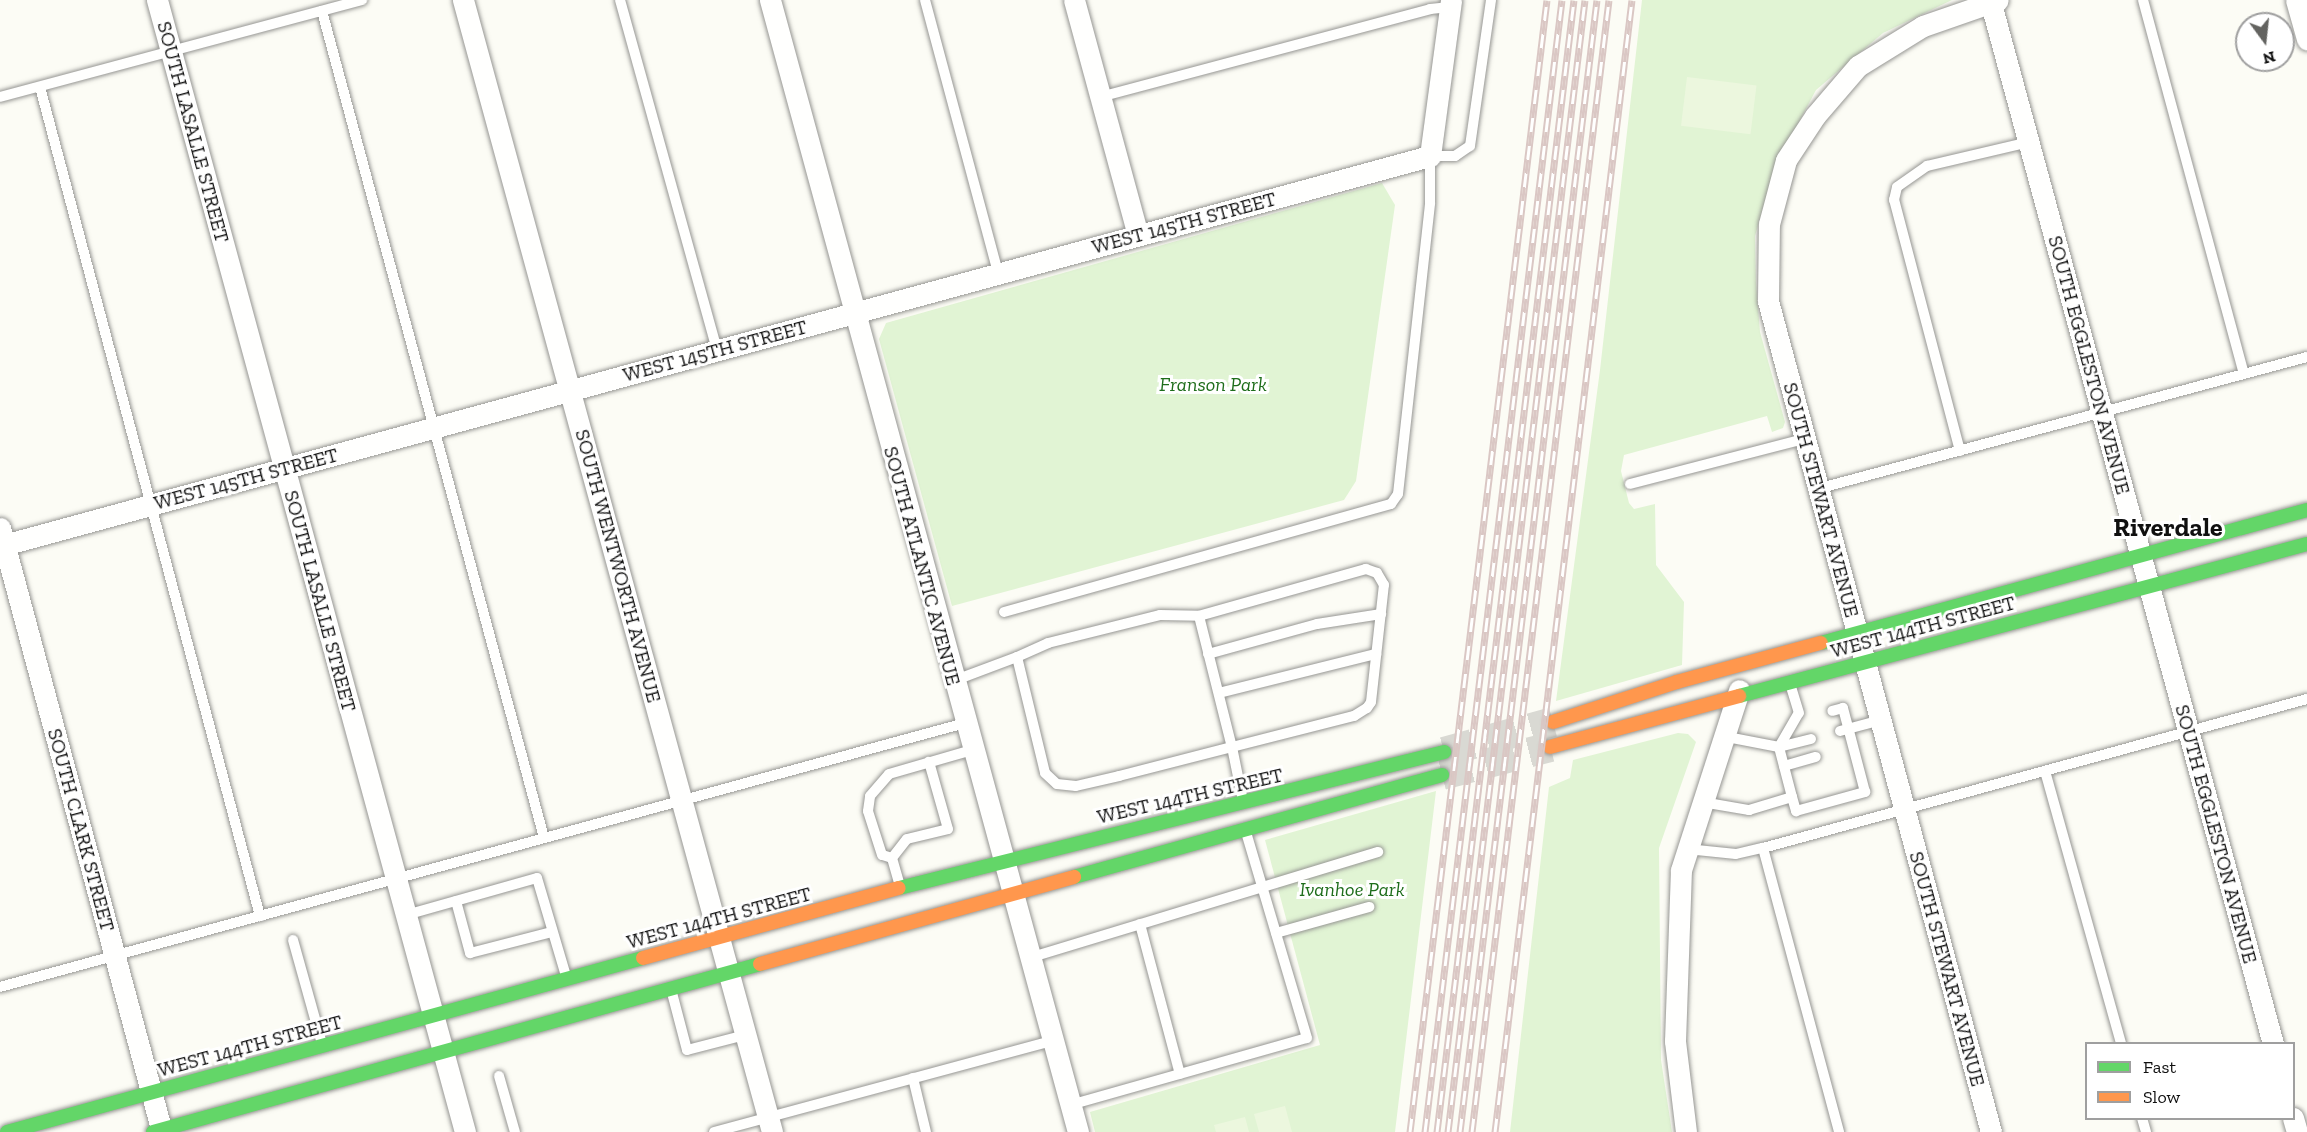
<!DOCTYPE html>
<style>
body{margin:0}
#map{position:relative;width:2307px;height:1132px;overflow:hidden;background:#fcfcf5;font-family:"Zilla Slab",serif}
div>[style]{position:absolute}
.green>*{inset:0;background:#e1f4d4}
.pitch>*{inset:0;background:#ecf7de;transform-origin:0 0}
.secondary-tunnel>*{height:30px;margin-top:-15px;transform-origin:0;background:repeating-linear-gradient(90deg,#d9d9d3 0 30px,transparent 0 45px)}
.roads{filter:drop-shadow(0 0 2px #969693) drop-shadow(0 0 2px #969693)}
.lane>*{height:10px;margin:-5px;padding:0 5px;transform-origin:5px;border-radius:5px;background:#fffffe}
.street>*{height:21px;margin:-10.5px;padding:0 10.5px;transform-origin:10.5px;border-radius:10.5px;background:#fffffe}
.fast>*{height:14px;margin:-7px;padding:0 7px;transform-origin:7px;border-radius:7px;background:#63d668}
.slow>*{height:14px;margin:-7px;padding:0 7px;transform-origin:7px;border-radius:7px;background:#ff974d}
.rail>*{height:7px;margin-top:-3.5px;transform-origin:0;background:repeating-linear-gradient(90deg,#fff 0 14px,#dac7c4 0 28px);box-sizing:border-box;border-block:2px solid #dac7c4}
span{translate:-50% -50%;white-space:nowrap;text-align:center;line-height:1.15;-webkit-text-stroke:6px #fff;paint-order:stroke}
.street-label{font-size:20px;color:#101010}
.park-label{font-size:20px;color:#1e6d1b;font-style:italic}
.district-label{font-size:26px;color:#101010;font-weight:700}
.legend{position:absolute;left:2085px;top:1042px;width:210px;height:78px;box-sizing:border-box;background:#fff;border:2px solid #9f9f9f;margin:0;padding:8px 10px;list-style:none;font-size:18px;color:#101010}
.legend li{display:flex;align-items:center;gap:12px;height:30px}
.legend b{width:30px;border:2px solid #9f9f9f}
.north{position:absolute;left:2235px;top:12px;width:60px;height:60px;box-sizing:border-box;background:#fff;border:2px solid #9f9f9f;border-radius:50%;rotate:165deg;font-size:16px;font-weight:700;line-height:24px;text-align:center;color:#101010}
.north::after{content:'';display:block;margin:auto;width:21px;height:27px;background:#636360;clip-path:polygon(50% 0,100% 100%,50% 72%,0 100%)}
</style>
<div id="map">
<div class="green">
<i style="clip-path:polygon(1642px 0,1952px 0,1883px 33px,1816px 90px,1774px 169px,1755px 236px,1756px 283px,1760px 332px,1785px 422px,1783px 428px,1772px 432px,1767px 416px,1624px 455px,1621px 471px,1629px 503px,1634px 509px,1655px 504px,1656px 565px,1684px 602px,1682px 665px,1556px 701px,1600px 370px)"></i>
<i style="clip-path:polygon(1382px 183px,1395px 205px,1356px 481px,1344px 500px,952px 606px,879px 339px,886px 323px)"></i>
<i style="clip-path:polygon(1678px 733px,1688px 734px,1696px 742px,1659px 848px,1661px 1060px,1672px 1132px,1510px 1132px,1549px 787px,1570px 778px,1573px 760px)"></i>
<i style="clip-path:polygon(1436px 791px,1395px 1132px,1095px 1132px,1090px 1112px,1320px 1045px,1265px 840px)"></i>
</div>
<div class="pitch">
<i style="left:1687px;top:77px;width:70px;height:49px;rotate:7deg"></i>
<i style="clip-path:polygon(1285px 1106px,1292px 1132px,1259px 1132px,1254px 1114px)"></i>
<i style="clip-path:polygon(1245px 1117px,1249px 1132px,1216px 1132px,1214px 1125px)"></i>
</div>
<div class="secondary-tunnel">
<i style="left:1444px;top:752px;width:113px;rotate:-15.4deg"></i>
<i style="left:1442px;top:775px;width:112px;rotate:-14.5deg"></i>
</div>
<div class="roads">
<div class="lane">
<i style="left:620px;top:0;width:363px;rotate:74.5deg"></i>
<i style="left:925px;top:0;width:283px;rotate:75deg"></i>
<i style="left:2143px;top:0;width:387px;rotate:74.9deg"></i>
<i style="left:322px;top:11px;width:856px;rotate:74.97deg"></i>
<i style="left:40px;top:87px;width:858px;rotate:75.14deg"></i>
<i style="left:0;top:97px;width:375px;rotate:-15deg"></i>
<i style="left:1100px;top:97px;width:342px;rotate:-14.9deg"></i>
<i style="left:1430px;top:9px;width:20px;rotate:-6deg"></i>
<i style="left:1960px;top:451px;width:260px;rotate:-104.7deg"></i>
<i style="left:1894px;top:200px;width:13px;rotate:-77deg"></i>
<i style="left:1897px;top:187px;width:37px;rotate:-35deg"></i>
<i style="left:1927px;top:166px;width:105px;rotate:-13.2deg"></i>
<i style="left:1630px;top:484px;width:180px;rotate:-14.5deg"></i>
<i style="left:1817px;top:489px;width:507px;rotate:-15.08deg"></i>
<i style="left:1004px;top:612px;width:402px;rotate:-15.6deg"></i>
<i style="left:1391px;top:504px;width:12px;rotate:-55deg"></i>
<i style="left:1398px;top:494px;width:293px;rotate:-83.7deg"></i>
<i style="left:1430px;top:203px;width:47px;rotate:-90deg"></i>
<i style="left:1430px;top:156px;width:25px"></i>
<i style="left:1455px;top:156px;width:18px;rotate:-34deg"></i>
<i style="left:1470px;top:146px;width:148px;rotate:-81.8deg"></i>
<i style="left:1208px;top:654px;width:113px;rotate:-15.4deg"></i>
<i style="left:1317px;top:624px;width:65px;rotate:-8.9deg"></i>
<i style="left:1017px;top:657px;width:34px;rotate:-24deg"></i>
<i style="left:1048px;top:643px;width:115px;rotate:-14deg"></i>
<i style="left:1160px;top:615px;width:39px;rotate:1deg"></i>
<i style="left:953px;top:681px;width:68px;rotate:-20.6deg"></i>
<i style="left:1017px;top:657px;width:119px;rotate:76.4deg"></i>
<i style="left:1045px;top:773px;width:16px;rotate:43deg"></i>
<i style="left:1057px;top:784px;width:19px;rotate:6deg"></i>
<i style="left:1076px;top:786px;width:44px;rotate:-13.1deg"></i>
<i style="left:1119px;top:776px;width:117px;rotate:-14.4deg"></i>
<i style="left:1232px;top:747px;width:126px;rotate:-14.3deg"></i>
<i style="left:1354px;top:716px;width:15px;rotate:-32deg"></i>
<i style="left:1367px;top:708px;width:7px;rotate:-56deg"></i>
<i style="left:1371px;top:702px;width:118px;rotate:-83.7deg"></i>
<i style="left:1384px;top:585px;width:14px;rotate:-120deg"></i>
<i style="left:1377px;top:573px;width:12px;rotate:-160deg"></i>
<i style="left:1366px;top:569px;width:173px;rotate:164.3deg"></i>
<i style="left:1199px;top:616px;width:135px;rotate:75.9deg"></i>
<i style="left:1232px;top:747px;width:55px;rotate:78.5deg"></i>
<i style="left:1219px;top:693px;width:162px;rotate:-14deg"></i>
<i style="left:1840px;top:731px;width:42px;rotate:-15deg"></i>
<i style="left:1722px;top:736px;width:58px;rotate:10.9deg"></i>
<i style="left:1779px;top:747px;width:39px;rotate:-60deg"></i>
<i style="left:1799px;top:713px;width:30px;rotate:-107deg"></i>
<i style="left:1784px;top:766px;width:33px;rotate:-16deg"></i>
<i style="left:2045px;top:771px;width:283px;rotate:74.4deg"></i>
<i style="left:1792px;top:797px;width:15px;rotate:74deg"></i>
<i style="left:1796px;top:811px;width:72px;rotate:-15.4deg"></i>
<i style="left:1865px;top:792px;width:87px;rotate:-104.7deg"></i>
<i style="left:1843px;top:708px;width:11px;rotate:165deg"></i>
<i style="left:1702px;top:802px;width:48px;rotate:9.7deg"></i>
<i style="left:1749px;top:810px;width:45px;rotate:-16.8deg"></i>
<i style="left:1792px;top:797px;width:52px;rotate:-104.6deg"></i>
<i style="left:1779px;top:747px;width:33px;rotate:-14deg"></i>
<i style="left:1763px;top:848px;width:294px;rotate:75deg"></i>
<i style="left:1687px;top:849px;width:49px;rotate:5.8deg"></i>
<i style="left:1736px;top:854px;width:28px;rotate:-13deg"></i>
<i style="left:1763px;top:848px;width:564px;rotate:-15.32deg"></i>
<i style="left:892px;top:858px;width:24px;rotate:-52deg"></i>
<i style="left:907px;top:839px;width:42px;rotate:-13.7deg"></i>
<i style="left:948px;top:829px;width:70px;rotate:-105.8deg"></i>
<i style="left:900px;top:886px;width:29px;rotate:-106deg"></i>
<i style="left:892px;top:858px;width:10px;rotate:-163deg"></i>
<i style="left:882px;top:855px;width:46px;rotate:-107.7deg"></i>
<i style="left:868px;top:811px;width:15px;rotate:-82deg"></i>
<i style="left:870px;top:796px;width:29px;rotate:-49deg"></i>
<i style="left:889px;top:774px;width:86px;rotate:-16.1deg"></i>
<i style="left:456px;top:901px;width:54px;rotate:74.9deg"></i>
<i style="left:470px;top:953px;width:85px;rotate:-14.4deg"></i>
<i style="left:406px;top:915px;width:136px;rotate:-15.8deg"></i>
<i style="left:537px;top:878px;width:102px;rotate:73.5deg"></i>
<i style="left:1140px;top:924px;width:155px;rotate:75.1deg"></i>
<i style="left:1276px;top:933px;width:97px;rotate:-15.6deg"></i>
<i style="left:293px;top:940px;width:108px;rotate:74.4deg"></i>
<i style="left:1029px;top:958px;width:365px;rotate:-16.9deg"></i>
<i style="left:0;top:987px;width:1000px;rotate:-15.3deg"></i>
<i style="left:671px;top:989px;width:63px;rotate:75.3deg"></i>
<i style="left:687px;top:1050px;width:60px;rotate:-14.5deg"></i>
<i style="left:499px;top:1076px;width:58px;rotate:74.1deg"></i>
<i style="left:913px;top:1078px;width:56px;rotate:76.5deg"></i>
<i style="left:1070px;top:1105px;width:246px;rotate:-15.8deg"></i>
<i style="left:1307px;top:1038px;width:215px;rotate:-106.5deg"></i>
<i style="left:2142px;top:1118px;width:15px;rotate:74deg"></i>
<i style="left:714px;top:1132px;width:350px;rotate:-15.1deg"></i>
</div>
<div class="street">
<i style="left:157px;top:0;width:1173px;rotate:74.78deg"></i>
<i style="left:463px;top:0;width:1173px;rotate:74.73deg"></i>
<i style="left:770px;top:0;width:1173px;rotate:74.78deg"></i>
<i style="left:1074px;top:0;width:244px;rotate:74.8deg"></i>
<i style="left:1990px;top:0;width:1082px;rotate:74.83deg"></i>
<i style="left:2296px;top:0;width:41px;rotate:74.2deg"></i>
<i style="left:0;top:528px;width:625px;rotate:74.99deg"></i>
<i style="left:0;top:546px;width:1482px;rotate:-15.26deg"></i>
<i style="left:1430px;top:156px;width:157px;rotate:-82.3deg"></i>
<i style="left:2293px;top:1118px;width:15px;rotate:74deg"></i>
<i style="left:1686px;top:1132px;width:92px;rotate:-96.9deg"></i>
<i style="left:1675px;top:1041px;width:171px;rotate:-88deg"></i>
<i style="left:1681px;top:870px;width:189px;rotate:-72.1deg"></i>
<i style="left:1991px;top:1132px;width:860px;rotate:-105.02deg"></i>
<i style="left:1768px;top:301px;width:77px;rotate:-89.3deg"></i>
<i style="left:1769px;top:224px;width:66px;rotate:-75.1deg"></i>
<i style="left:1786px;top:160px;width:53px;rotate:-56.6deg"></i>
<i style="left:1815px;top:116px;width:66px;rotate:-49.3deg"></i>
<i style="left:1858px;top:66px;width:76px;rotate:-31.6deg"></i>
<i style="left:1923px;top:26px;width:79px;rotate:-19.1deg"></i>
</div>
<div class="fast">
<i style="left:1821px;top:643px;width:504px;rotate:-15.3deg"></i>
<i style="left:1739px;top:696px;width:588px;rotate:-14.98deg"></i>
<i style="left:1074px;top:877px;width:382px;rotate:-15.5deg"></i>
<i style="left:899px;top:888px;width:562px;rotate:-14.01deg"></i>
<i style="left:7px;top:1132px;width:659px;rotate:-15.3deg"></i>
<i style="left:153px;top:1132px;width:630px;rotate:-15.47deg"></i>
</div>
<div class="slow">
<i style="left:1553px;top:722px;width:130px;rotate:-17.9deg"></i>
<i style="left:1677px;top:682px;width:149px;rotate:-15.2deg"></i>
<i style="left:1550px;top:747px;width:196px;rotate:-15.1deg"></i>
<i style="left:643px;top:958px;width:265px;rotate:-15.3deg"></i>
<i style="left:760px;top:964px;width:326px;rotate:-15.5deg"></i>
</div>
</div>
<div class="rail">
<i style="left:1410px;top:1132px;width:1140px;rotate:-83.1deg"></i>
<i style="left:1425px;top:1132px;width:1140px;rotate:-83.1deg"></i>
<i style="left:1437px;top:1132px;width:1140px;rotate:-83.1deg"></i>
<i style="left:1448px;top:1132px;width:1140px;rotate:-83.1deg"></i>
<i style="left:1460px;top:1132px;width:1140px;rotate:-83.1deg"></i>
<i style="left:1472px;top:1132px;width:1140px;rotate:-83.1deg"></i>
<i style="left:1495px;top:1132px;width:1140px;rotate:-83.1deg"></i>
</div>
<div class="street-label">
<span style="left:193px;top:132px;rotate:75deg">SOUTH LASALLE STREET</span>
<span style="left:1184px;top:223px;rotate:-15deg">WEST 145TH STREET</span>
<span style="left:715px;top:351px;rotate:-15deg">WEST 145TH STREET</span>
<span style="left:2089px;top:365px;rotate:75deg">SOUTH EGGLESTON AVENUE</span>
<span style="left:246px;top:479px;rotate:-15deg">WEST 145TH STREET</span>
<span style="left:1821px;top:500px;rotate:75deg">SOUTH STEWART AVENUE</span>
<span style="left:618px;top:566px;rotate:75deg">SOUTH WENTWORTH AVENUE</span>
<span style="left:922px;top:566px;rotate:75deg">SOUTH ATLANTIC AVENUE</span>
<span style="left:320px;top:601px;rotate:75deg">SOUTH LASALLE STREET</span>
<span style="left:1923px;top:627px;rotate:-15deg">WEST 144TH STREET</span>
<span style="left:1190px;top:796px;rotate:-13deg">WEST 144TH STREET</span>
<span style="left:81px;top:830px;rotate:75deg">SOUTH CLARK STREET</span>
<span style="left:2216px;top:834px;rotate:75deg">SOUTH EGGLESTON AVENUE</span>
<span style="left:719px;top:918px;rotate:-15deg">WEST 144TH STREET</span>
<span style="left:1947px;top:969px;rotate:75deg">SOUTH STEWART AVENUE</span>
<span style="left:250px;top:1046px;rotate:-15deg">WEST 144TH STREET</span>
</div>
<div class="park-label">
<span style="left:1213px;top:384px">Franson Park</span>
<span style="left:1352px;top:889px">Ivanhoe Park</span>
</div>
<div class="district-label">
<span style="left:2168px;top:528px">Riverdale</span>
</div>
<ul class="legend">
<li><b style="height:8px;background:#63d668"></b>Fast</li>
<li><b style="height:8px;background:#ff974d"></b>Slow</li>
</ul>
<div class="north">N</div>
</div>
